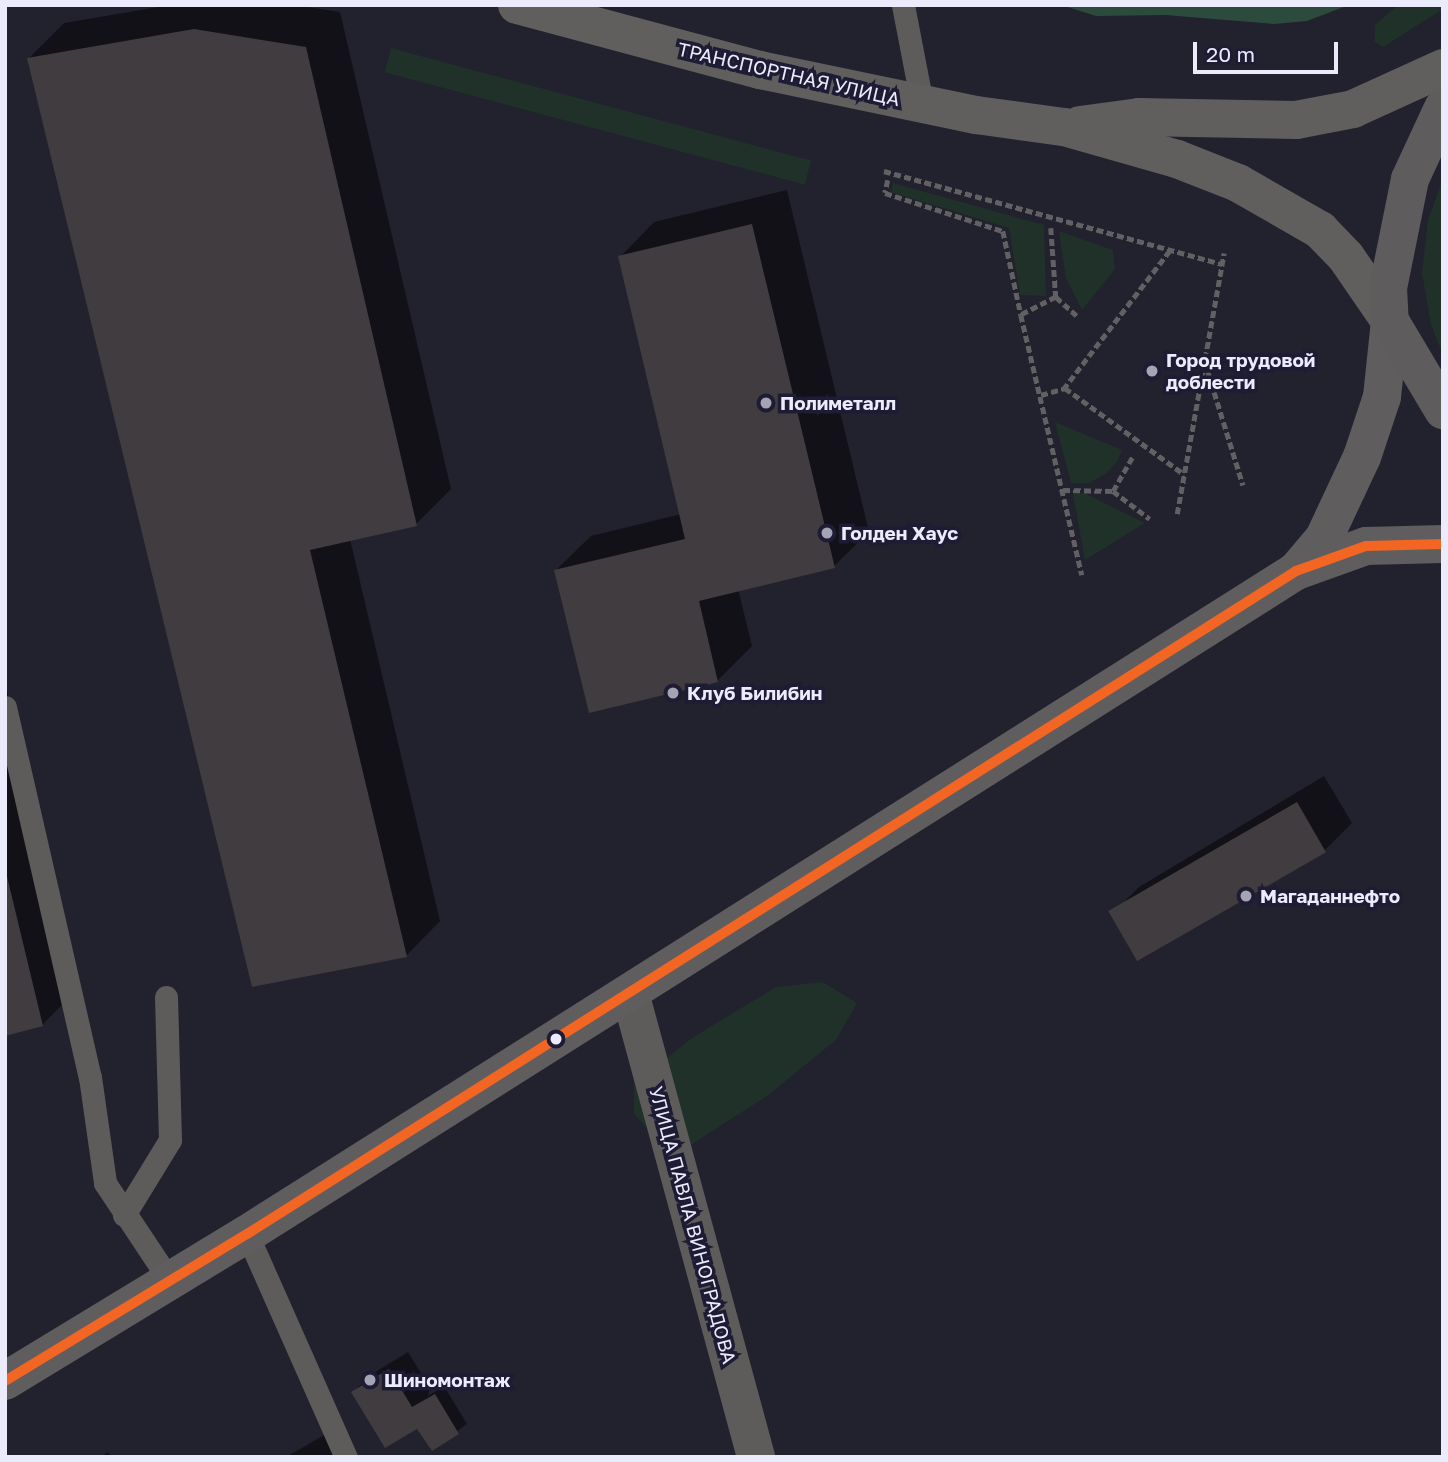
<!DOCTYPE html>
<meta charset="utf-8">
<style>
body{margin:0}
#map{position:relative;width:1448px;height:1462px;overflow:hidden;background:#22212e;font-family:"Golos Text",sans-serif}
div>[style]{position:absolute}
.green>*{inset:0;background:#1f3129;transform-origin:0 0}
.forest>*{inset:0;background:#2c4b3d}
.shadow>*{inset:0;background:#0007}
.building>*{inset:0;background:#413c3f;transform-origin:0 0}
.path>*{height:4.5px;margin-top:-2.25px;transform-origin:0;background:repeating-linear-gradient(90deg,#616062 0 7px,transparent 0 10.5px)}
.service>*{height:23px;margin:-11.5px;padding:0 11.5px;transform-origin:11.5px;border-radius:11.5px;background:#5e5c5a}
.minor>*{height:38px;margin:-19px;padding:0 19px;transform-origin:19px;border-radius:19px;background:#5e5c5a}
.secondary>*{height:38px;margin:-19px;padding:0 19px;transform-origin:19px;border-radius:19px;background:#615e5e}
.primary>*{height:38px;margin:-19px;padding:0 19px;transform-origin:19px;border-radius:19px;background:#605d5e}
.trunk>*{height:38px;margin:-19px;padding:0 19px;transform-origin:19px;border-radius:19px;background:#5f5c5e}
.bus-1>*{height:10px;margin:-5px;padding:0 5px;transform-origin:5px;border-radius:5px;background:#f26522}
.dots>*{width:19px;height:19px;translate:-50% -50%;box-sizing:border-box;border:4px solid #1e1b34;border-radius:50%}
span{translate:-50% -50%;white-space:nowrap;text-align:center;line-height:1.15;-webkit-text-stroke:7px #1e1b34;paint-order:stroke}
.street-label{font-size:19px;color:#ebebfc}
.poi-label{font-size:19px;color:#ebebfc;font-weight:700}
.left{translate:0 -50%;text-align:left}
.frame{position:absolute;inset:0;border:7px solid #ebebfc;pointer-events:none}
.scale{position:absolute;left:1193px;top:42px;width:145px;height:32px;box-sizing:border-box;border:4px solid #ebebfc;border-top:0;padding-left:9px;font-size:21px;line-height:24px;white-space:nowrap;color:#ebebfc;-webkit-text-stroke:5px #1e1b34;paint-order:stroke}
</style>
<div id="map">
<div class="green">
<i style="clip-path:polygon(1398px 5px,1443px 5px,1443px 9px,1383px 47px,1375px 42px,1375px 25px)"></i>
<i style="left:391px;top:48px;width:435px;height:25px;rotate:15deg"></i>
<i style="clip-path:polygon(1443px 178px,1443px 355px,1431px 325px,1422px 273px,1428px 220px)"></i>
<i style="clip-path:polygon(893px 183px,1044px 225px,1046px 296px,1020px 295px,1009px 228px,891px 192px)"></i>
<i style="clip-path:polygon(1059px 231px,1113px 250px,1115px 269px,1082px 310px,1066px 279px)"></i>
<i style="clip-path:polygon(1055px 422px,1122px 450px,1118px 460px,1107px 473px,1089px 483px,1071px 483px)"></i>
<i style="clip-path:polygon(1084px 493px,1145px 523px,1085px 560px,1073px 494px)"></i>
<i style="clip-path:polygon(823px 982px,857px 1003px,836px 1040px,767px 1096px,692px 1144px,662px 1144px,634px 1114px,634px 1084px,692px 1038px,776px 987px)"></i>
</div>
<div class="forest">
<i style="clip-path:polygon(1061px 5px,1349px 5px,1307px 21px,1274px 24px,1165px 15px,1096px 16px)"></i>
</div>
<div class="shadow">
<i style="clip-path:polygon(170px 5px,295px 5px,340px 12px,451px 489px,416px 524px,350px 539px,440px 921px,406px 956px,29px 58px,64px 23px)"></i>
<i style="clip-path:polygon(787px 190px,869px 532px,834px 566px,738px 589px,752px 646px,717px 681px,556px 570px,591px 536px,681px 514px,620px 257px,654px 222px)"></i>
<i style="clip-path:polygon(5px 681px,77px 990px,42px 1025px,5px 1035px)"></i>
<i style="clip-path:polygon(1324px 776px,1352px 823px,1325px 850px,1140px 960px,1112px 914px,1139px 887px)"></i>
<i style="clip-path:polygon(408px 1352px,430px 1388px,428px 1396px,444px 1386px,467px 1424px,432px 1449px,418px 1425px,353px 1392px,372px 1374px)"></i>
<i style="clip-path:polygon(333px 1430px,349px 1457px,286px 1457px)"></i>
<i style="clip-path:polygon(108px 1452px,111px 1457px,101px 1457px)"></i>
</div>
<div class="building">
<i style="clip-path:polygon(194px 29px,306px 47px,417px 526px,310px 550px,407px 957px,252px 987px,27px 58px)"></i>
<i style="clip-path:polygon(752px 224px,835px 568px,699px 601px,718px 682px,589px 713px,554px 570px,685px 539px,618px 256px)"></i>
<i style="left:1297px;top:802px;width:58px;height:218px;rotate:60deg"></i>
<i style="clip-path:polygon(5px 868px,43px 1026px,5px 1036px)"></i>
<i style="clip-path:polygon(389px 1369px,412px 1407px,435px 1394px,459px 1434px,432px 1451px,417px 1429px,385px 1448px,351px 1392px)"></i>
</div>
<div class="path">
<i style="left:884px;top:171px;width:351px;rotate:15.4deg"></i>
<i style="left:888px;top:180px;width:13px;rotate:103deg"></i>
<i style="left:885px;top:193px;width:124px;rotate:17.9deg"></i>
<i style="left:1003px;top:231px;width:86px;rotate:77.9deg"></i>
<i style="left:1051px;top:228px;width:69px;rotate:85.9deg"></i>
<i style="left:1056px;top:297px;width:28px;rotate:42deg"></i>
<i style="left:1170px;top:251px;width:173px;rotate:127.5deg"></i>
<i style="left:1065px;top:388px;width:147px;rotate:35.9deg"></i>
<i style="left:1056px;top:297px;width:39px;rotate:153deg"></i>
<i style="left:1021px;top:315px;width:267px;rotate:76.8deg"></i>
<i style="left:1205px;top:362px;width:129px;rotate:72.8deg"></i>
<i style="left:1041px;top:395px;width:25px;rotate:-16deg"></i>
<i style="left:1063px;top:490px;width:50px;rotate:1.1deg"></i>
<i style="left:1113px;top:491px;width:40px;rotate:-60.3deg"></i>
<i style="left:1113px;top:491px;width:46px;rotate:37.1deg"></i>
<i style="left:1177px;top:514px;width:265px;rotate:-79.8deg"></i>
</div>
<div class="service">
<i style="left:903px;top:5px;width:101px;rotate:79.1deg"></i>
<i style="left:5px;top:707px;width:380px;rotate:77.1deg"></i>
<i style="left:90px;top:1077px;width:107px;rotate:81.9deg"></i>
<i style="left:105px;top:1183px;width:114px;rotate:56.4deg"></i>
<i style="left:124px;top:1215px;width:88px;rotate:-58.5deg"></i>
<i style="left:170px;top:1140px;width:143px;rotate:-91.6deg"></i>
<i style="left:247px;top:1234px;width:244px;rotate:66.1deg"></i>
</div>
<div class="minor">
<i style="left:630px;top:993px;width:481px;rotate:74.8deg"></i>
</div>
<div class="secondary">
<i style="left:517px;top:5px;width:252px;rotate:15deg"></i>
<i style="left:760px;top:70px;width:221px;rotate:11.8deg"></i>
<i style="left:976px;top:115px;width:89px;rotate:7.8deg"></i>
<i style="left:1064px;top:127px;width:117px;rotate:15.8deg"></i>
<i style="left:1177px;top:159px;width:66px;rotate:21.5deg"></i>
<i style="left:1238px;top:183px;width:95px;rotate:29.8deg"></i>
<i style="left:1320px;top:230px;width:37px;rotate:46deg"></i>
<i style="left:1346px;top:257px;width:78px;rotate:55.5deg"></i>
<i style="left:1080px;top:125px;width:60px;rotate:-7.7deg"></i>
<i style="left:1139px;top:117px;width:157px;rotate:1.1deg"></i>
<i style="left:1296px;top:120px;width:58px;rotate:-10.9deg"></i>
<i style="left:1353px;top:109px;width:99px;rotate:-24.5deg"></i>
</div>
<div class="primary">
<i style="left:1297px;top:570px;width:42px;rotate:-49.8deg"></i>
<i style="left:1324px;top:538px;width:89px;rotate:-64.9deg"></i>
<i style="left:1362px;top:457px;width:63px;rotate:-71.6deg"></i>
<i style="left:1382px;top:397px;width:76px;rotate:-84deg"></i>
<i style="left:5px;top:1381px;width:283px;rotate:-31.3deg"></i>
<i style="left:247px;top:1234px;width:1241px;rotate:-32.29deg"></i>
<i style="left:1296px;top:571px;width:74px;rotate:-19.7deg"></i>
<i style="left:1366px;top:546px;width:77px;rotate:-1.5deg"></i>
</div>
<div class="trunk">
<i style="left:1443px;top:108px;width:78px;rotate:114.9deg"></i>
<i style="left:1410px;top:179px;width:111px;rotate:101.4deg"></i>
<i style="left:1388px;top:288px;width:33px;rotate:87deg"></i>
<i style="left:1390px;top:321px;width:104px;rotate:59.2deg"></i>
</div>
<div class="bus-1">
<i style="left:5px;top:1381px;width:283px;rotate:-31.3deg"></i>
<i style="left:247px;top:1234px;width:1241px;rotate:-32.29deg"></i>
<i style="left:1296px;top:571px;width:74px;rotate:-19.7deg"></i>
<i style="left:1366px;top:546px;width:77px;rotate:-1.5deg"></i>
</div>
<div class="dots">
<i style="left:1152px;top:371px;background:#a5a4b4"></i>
<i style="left:766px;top:403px;background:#a5a4b4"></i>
<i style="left:827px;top:533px;background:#a5a4b4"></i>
<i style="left:673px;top:693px;background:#a5a4b4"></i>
<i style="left:1246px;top:896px;background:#a5a4b4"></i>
<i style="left:556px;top:1039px;background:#ebebfc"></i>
<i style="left:370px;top:1380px;background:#a5a4b4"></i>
</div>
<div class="street-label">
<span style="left:789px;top:74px;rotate:13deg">ТРАНСПОРТНАЯ УЛИЦА</span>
<span style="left:693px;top:1225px;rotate:75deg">УЛИЦА ПАВЛА ВИНОГРАДОВА</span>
</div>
<div class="poi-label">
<span class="left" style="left:1166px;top:371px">Город трудовой<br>доблести</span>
<span class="left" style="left:780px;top:403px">Полиметалл</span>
<span class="left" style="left:841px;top:533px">Голден Хаус</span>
<span class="left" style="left:687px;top:693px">Клуб Билибин</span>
<span class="left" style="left:1260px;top:896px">Магаданнефто</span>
<span class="left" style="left:384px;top:1380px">Шиномонтаж</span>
</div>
<div class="frame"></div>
<div class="scale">20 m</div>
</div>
